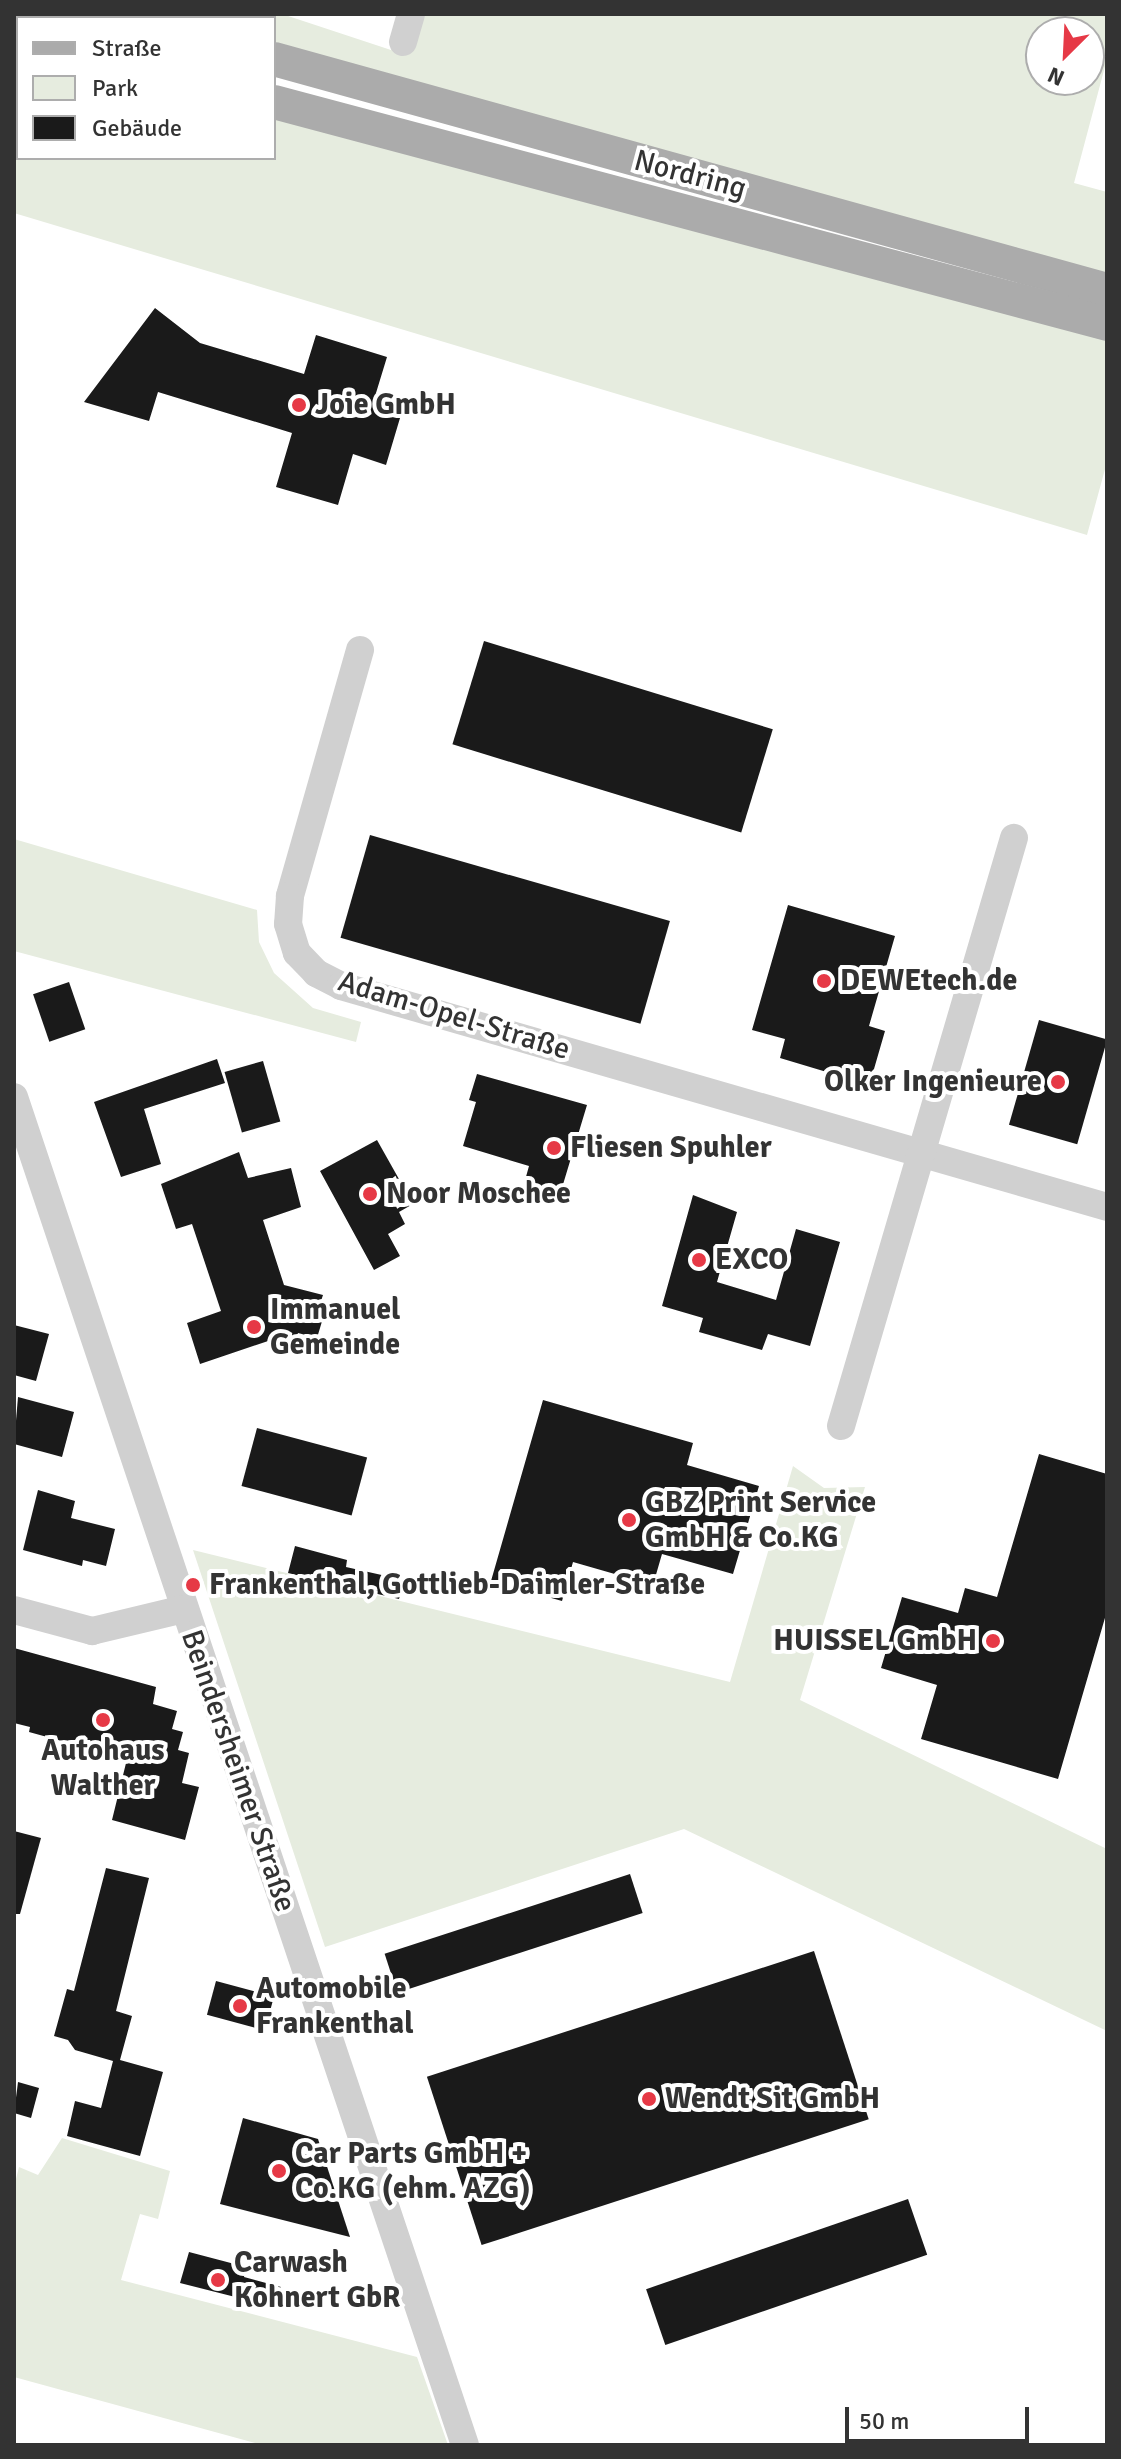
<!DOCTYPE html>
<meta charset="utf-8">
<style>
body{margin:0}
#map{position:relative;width:1121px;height:2459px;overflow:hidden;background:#fff;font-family:Signika,sans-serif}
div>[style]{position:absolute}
.green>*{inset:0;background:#e6ecdf}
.building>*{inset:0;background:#1a1a1a;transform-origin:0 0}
.minor>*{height:28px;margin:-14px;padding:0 14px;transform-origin:14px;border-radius:14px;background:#d0d0d0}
.major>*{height:34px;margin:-17px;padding:0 17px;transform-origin:17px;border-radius:17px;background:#ababab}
.dots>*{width:22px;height:22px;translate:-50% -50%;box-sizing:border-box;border:4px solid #fff;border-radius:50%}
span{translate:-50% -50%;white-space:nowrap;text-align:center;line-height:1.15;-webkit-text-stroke:8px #fff;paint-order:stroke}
.street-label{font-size:30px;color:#333}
.poi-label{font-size:30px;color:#333;font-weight:700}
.left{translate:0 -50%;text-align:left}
.right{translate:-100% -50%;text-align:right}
.frame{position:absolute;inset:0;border:16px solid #333;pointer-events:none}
.legend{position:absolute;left:16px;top:16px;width:260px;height:144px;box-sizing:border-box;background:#fff;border:2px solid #adadad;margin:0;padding:10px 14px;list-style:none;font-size:24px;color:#333}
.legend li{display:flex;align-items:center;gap:16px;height:40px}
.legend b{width:40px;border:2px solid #adadad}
.north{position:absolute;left:1025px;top:16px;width:80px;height:80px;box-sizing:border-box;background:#fff;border:2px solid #adadad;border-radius:50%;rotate:204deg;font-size:22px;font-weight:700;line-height:32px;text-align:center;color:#333}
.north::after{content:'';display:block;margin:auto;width:28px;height:36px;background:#e63946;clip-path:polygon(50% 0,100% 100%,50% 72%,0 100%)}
.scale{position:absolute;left:845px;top:2407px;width:184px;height:36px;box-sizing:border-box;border:4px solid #333;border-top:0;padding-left:10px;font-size:24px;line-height:28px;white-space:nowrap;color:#333;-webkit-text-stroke:6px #fff;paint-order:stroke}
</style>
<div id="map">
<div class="green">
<i style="clip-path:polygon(evenodd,175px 14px,282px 14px,391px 50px,403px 14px,1107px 14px,1107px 59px,1074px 183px,1107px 192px,1107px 275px,274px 42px,274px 18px,175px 14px,1041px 32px,1089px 32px,1089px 80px,1041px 80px,1041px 32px)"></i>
<i style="clip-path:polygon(18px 78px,18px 158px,274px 158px,274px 116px,1107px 336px,1107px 462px,1087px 535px,14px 213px)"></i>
<i style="clip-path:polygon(14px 839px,257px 910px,259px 942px,274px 973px,313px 1008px,361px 1022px,356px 1042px,14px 951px)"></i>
<i style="clip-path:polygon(793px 1466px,824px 1488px,865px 1487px,800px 1700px,1107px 1849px,1107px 2031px,684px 1829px,325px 1947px,193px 1550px,730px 1682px)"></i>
<i style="clip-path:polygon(62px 2138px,170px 2171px,158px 2219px,140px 2214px,121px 2280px,417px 2357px,448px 2445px,262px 2445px,14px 2377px,14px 2187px,19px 2167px,38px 2175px)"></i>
</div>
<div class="building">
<i style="clip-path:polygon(155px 308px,200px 343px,304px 374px,316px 335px,387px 357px,376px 393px,403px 408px,386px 465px,353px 454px,338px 505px,276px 487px,292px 433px,158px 392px,149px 421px,84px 402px)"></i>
<i style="left:484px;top:641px;width:302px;height:108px;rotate:17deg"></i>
<i style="left:370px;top:835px;width:312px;height:107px;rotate:16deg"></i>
<i style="clip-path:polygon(788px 905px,895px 936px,869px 1026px,885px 1031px,874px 1069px,865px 1078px,850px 1079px,780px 1058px,785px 1039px,752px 1030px)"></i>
<i style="left:69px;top:982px;width:50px;height:38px;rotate:71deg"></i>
<i style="left:1039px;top:1020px;width:71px;height:109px;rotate:16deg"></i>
<i style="clip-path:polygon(217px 1059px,225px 1083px,144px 1109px,161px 1164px,121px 1177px,94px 1102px)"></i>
<i style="left:263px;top:1061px;width:63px;height:40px;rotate:74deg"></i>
<i style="clip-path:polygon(477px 1074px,587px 1105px,558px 1201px,522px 1191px,529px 1166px,463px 1146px,476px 1102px,469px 1100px)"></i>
<i style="clip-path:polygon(377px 1140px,413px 1204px,399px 1212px,405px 1224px,388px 1234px,400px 1256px,374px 1270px,320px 1171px)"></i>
<i style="clip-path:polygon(239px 1152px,248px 1178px,291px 1168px,301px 1207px,263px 1220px,284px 1285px,323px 1295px,316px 1316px,323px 1318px,317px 1338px,298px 1333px,295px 1341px,283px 1336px,200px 1364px,187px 1323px,221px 1311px,192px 1224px,176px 1229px,161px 1184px)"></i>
<i style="clip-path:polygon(693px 1195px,737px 1212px,717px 1282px,776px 1300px,796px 1229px,840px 1242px,810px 1346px,768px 1334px,762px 1350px,699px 1332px,703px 1318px,662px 1306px)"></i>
<i style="clip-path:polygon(14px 1325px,49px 1334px,36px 1381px,14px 1375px)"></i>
<i style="clip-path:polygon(18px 1397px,74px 1412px,62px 1457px,14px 1444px)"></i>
<i style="clip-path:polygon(543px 1400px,693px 1443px,687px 1465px,759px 1486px,733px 1574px,662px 1554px,653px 1585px,573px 1562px,562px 1601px,491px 1581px)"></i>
<i style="left:257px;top:1428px;width:114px;height:60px;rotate:15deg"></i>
<i style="clip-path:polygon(1039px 1454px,1107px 1474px,1107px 1611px,1058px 1779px,921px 1739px,937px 1685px,881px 1668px,902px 1597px,958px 1613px,965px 1588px,997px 1597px)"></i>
<i style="clip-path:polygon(38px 1490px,75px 1501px,71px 1518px,115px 1529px,106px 1566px,83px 1560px,82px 1566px,23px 1550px)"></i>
<i style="clip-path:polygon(295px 1546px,347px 1560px,346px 1567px,404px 1580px,399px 1599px,288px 1573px)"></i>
<i style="clip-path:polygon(14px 1648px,156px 1687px,153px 1704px,177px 1711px,172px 1729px,183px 1732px,178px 1750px,189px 1753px,182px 1783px,199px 1787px,185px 1840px,112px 1820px,127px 1759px,29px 1732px,30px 1727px,14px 1723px)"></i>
<i style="clip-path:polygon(14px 1831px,41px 1838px,20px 1914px,14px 1914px)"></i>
<i style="clip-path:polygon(106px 1868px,149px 1878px,116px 2011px,132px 2016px,120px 2060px,163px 2072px,140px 2156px,67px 2136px,75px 2101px,101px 2108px,113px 2061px,75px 2050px,68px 2040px,54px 2036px,67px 1989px,74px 1991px)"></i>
<i style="left:630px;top:1874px;width:41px;height:258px;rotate:72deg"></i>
<i style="left:814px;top:1951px;width:177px;height:407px;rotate:72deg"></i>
<i style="left:216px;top:1981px;width:60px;height:35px;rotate:15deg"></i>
<i style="clip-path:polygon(18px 2082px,39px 2088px,31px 2118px,14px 2113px)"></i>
<i style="clip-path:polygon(243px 2118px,318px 2139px,350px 2237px,220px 2204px)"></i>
<i style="left:908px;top:2199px;width:59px;height:277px;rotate:71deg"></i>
<i style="clip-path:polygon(189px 2252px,246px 2267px,244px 2277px,281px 2287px,275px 2307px,180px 2283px)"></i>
</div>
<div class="minor">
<i style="left:403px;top:42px;width:29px;rotate:-74deg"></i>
<i style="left:360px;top:650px;width:256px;rotate:105.9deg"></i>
<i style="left:290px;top:896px;width:28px;rotate:94deg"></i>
<i style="left:288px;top:924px;width:30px;rotate:73deg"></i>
<i style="left:297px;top:953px;width:28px;rotate:46deg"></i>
<i style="left:316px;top:973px;width:28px;rotate:27deg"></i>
<i style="left:341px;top:986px;width:797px;rotate:16.09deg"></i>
<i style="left:14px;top:1097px;width:1421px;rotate:71.5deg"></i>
<i style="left:841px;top:1426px;width:613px;rotate:-73.61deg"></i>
<i style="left:14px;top:1610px;width:81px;rotate:15.1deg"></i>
<i style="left:92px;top:1631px;width:95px;rotate:-13.4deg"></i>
</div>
<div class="major">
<i style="left:93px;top:14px;width:16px;rotate:14deg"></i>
<i style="left:14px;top:28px;width:4px;rotate:27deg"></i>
<i style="left:274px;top:59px;width:864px;rotate:15.5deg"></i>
<i style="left:274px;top:102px;width:862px;rotate:14.92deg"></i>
</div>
<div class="dots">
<i style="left:299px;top:405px;background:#e63946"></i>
<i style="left:824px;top:981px;background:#e63946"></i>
<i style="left:1058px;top:1082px;background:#e63946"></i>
<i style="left:554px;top:1148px;background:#e63946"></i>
<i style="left:370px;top:1194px;background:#e63946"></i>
<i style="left:699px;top:1260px;background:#e63946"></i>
<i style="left:254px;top:1327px;background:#e63946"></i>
<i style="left:629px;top:1520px;background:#e63946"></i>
<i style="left:193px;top:1585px;background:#e63946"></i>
<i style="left:993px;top:1641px;background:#e63946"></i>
<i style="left:103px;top:1720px;background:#e63946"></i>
<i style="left:240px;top:2006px;background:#e63946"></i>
<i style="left:649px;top:2099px;background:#e63946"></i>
<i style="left:279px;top:2171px;background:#e63946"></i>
<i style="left:218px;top:2280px;background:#e63946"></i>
</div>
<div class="street-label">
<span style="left:690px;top:175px;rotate:15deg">Nordring</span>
<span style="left:454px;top:1016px;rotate:17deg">Adam-Opel-Straße</span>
<span style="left:238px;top:1771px;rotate:71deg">Beindersheimer Straße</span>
</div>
<div class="poi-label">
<span class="left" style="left:315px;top:405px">Joie GmbH</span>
<span class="left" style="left:840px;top:981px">DEWEtech.de</span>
<span class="right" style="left:1042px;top:1082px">Olker Ingenieure</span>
<span class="left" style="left:570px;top:1148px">Fliesen Spuhler</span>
<span class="left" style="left:386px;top:1194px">Noor Moschee</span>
<span class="left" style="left:715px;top:1260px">EXCO</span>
<span class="left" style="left:270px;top:1327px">Immanuel<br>Gemeinde</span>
<span class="left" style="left:645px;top:1520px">GBZ Print Service<br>GmbH &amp; Co.KG</span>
<span class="left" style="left:209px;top:1585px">Frankenthal, Gottlieb-Daimler-Straße</span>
<span class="right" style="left:977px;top:1641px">HUISSEL GmbH</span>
<span style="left:103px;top:1768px">Autohaus<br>Walther</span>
<span class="left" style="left:256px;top:2006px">Automobile<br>Frankenthal</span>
<span class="left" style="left:665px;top:2099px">Wendt Sit GmbH</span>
<span class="left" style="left:295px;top:2171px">Car Parts GmbH +<br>Co.KG (ehm. AZG)</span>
<span class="left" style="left:234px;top:2280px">Carwash<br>Kohnert GbR</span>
</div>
<div class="frame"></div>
<ul class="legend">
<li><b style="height:10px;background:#ababab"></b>Straße</li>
<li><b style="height:22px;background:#e6ecdf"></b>Park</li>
<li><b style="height:22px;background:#1a1a1a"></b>Gebäude</li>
</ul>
<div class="north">N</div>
<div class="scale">50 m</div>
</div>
